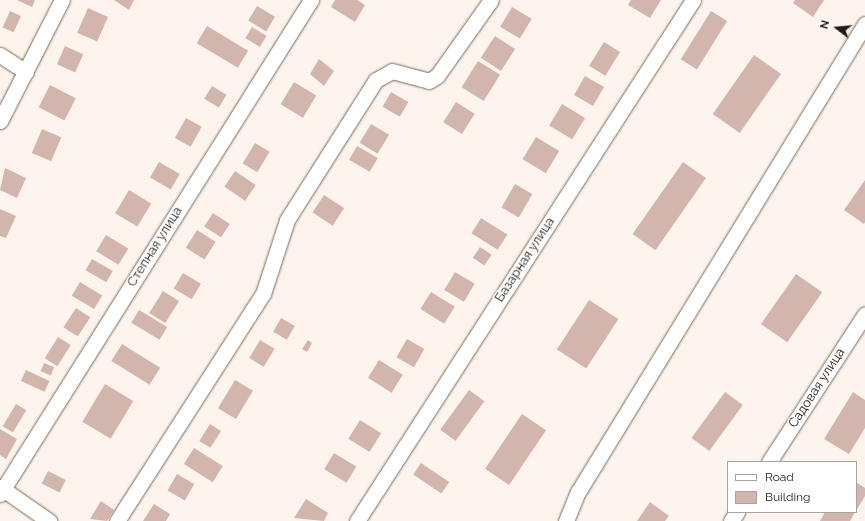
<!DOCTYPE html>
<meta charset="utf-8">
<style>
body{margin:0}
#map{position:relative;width:865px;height:521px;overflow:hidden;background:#fdf4ed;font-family:Raleway,sans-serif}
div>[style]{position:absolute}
.building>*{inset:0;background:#d2b6ad;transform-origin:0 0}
.roads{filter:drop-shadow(0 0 1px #7b6858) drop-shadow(0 0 1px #7b6858)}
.minor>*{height:15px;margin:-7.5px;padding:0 7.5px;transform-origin:7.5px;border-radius:7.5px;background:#fff}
span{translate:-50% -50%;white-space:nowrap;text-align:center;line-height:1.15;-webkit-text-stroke:3px #fff;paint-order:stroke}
.street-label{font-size:13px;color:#211913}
.legend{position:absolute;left:727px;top:461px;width:130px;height:52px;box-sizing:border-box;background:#fff;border:1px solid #a6a3a1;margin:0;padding:5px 7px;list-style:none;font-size:12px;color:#211913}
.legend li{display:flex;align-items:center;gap:8px;height:20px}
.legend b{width:20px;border:1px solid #a6a3a1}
.north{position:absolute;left:817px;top:8px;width:40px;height:40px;-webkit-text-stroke:3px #fff;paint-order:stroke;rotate:286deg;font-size:11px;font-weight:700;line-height:16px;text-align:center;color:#211913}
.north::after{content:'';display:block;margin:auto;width:14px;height:18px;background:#211913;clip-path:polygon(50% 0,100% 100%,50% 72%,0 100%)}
</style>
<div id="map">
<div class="building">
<i style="clip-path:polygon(17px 0,35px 0,32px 7px)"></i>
<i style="clip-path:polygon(114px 0,134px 0,129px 10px)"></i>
<i style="clip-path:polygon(335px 0,357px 0,365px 5px,355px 22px,331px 7px)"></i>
<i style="clip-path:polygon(631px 0,661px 0,650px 18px,628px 5px)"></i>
<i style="clip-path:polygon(795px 0,824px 0,813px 17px,793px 3px)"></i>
<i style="left:257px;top:6px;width:21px;height:17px;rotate:31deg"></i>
<i style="left:512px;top:7px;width:23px;height:23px;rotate:31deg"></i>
<i style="left:88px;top:8px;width:22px;height:27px;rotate:24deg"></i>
<i style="left:10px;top:11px;width:12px;height:18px;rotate:24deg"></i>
<i style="left:711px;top:11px;width:19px;height:57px;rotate:32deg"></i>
<i style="left:207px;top:26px;width:48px;height:20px;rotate:31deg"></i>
<i style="left:252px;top:27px;width:17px;height:13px;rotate:31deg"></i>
<i style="left:495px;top:36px;width:24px;height:26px;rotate:33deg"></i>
<i style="left:604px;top:42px;width:19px;height:28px;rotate:32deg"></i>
<i style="left:65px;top:46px;width:20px;height:20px;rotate:24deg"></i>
<i style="left:754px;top:55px;width:33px;height:72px;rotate:35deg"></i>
<i style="clip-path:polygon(319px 59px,334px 71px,324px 86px,310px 74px)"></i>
<i style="left:478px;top:61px;width:26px;height:31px;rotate:32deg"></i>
<i style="left:585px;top:76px;width:22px;height:22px;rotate:30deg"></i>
<i style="left:294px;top:82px;width:26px;height:26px;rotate:31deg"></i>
<i style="left:50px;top:85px;width:29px;height:25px;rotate:27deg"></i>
<i style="left:212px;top:86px;width:17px;height:15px;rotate:31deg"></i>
<i style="left:391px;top:92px;width:20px;height:17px;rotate:30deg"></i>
<i style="left:456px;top:102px;width:22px;height:24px;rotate:32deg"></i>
<i style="left:562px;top:104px;width:27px;height:25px;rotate:31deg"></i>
<i style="left:186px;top:118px;width:18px;height:23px;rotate:29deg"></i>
<i style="left:371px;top:124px;width:21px;height:22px;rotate:31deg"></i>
<i style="left:42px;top:129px;width:21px;height:26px;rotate:23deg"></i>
<i style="left:536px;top:137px;width:27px;height:26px;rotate:31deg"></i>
<i style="left:255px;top:143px;width:17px;height:24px;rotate:31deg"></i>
<i style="left:357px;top:146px;width:24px;height:16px;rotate:30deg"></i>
<i style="left:159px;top:162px;width:24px;height:18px;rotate:30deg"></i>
<i style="left:683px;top:162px;width:28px;height:88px;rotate:35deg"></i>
<i style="clip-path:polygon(5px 168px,26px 178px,17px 198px,0 190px)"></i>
<i style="left:235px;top:171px;width:25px;height:19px;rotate:34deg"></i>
<i style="clip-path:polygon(865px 180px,865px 222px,864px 224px,844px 210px)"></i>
<i style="left:515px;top:184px;width:20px;height:27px;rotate:30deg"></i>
<i style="left:129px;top:190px;width:26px;height:27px;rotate:31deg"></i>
<i style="left:324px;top:195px;width:24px;height:21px;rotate:33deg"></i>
<i style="clip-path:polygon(0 209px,16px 216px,6px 238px,0 236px)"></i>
<i style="left:213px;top:213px;width:20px;height:16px;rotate:33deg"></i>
<i style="left:481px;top:218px;width:31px;height:18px;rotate:32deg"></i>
<i style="left:197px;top:230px;width:22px;height:21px;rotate:32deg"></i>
<i style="left:106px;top:235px;width:26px;height:19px;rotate:31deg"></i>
<i style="left:480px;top:247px;width:14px;height:13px;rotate:34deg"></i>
<i style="left:92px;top:259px;width:24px;height:13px;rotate:30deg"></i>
<i style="left:455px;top:272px;width:23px;height:21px;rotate:31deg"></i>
<i style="left:183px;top:273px;width:21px;height:18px;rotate:31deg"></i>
<i style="left:796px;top:274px;width:32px;height:61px;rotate:35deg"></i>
<i style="left:80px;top:282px;width:26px;height:16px;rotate:31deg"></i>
<i style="left:163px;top:291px;width:19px;height:26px;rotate:32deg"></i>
<i style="left:431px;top:292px;width:28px;height:20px;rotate:32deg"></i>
<i style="left:589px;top:300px;width:35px;height:59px;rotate:33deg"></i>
<i style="left:76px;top:308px;width:17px;height:23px;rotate:33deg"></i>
<i style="left:139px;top:310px;width:33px;height:15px;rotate:31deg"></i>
<i style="left:281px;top:318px;width:16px;height:16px;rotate:30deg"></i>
<i style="left:58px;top:337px;width:15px;height:25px;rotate:32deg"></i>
<i style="left:407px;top:339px;width:20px;height:21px;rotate:30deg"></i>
<i style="left:260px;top:340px;width:17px;height:21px;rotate:31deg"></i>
<i style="clip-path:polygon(308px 340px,312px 343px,307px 352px,302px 349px)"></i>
<i style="left:122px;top:344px;width:45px;height:20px;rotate:32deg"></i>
<i style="left:379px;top:360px;width:28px;height:21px;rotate:32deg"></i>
<i style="left:44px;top:363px;width:11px;height:9px;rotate:22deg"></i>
<i style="left:26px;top:370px;width:26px;height:12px;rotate:25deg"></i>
<i style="left:235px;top:380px;width:21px;height:33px;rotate:31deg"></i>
<i style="left:105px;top:384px;width:33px;height:44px;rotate:31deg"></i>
<i style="left:469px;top:390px;width:19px;height:49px;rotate:36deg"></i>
<i style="left:725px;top:392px;width:22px;height:57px;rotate:36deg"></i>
<i style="clip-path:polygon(853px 392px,865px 400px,865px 428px,849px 454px,824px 439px)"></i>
<i style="left:16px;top:404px;width:12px;height:26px;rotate:31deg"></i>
<i style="left:522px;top:414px;width:29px;height:66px;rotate:34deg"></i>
<i style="left:360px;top:420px;width:25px;height:22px;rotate:32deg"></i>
<i style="left:210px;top:424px;width:13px;height:20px;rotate:32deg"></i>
<i style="clip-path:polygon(0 429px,17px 439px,6px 459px,0 455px)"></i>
<i style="left:194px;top:448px;width:34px;height:19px;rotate:32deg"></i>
<i style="left:334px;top:453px;width:26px;height:19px;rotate:31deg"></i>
<i style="left:421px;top:463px;width:34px;height:14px;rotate:34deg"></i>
<i style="left:48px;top:471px;width:20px;height:14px;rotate:27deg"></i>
<i style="left:177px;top:474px;width:20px;height:19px;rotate:30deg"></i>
<i style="clip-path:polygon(856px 482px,865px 488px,865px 496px,856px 511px)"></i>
<i style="clip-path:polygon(306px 499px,328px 513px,324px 521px,294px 518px)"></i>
<i style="clip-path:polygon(101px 501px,114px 510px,107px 521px,90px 519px)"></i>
<i style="clip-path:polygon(650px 502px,669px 516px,665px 521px,637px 521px)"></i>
<i style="clip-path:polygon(154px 504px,170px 514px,166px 521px,143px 521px)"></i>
<i style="clip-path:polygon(825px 512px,855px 512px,850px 521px,820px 521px)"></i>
</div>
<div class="roads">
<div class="minor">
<i style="left:0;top:55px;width:31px;rotate:33deg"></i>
<i style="left:0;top:121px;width:136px;rotate:-62.9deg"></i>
<i style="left:769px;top:462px;width:176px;rotate:-57deg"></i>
<i style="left:0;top:487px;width:60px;rotate:34.8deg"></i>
<i style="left:0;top:494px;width:584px;rotate:-57.81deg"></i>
<i style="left:117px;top:521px;width:270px;rotate:-57.3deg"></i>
<i style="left:263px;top:294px;width:78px;rotate:-72deg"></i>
<i style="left:287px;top:220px;width:166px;rotate:-57.6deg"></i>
<i style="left:376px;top:80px;width:18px;rotate:-29deg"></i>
<i style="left:392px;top:71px;width:38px;rotate:15deg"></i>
<i style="left:429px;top:81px;width:9px;rotate:-32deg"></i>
<i style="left:437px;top:76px;width:93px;rotate:-54.6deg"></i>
<i style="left:357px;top:521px;width:620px;rotate:-57.18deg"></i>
<i style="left:566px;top:521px;width:31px;rotate:-68deg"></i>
<i style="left:578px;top:492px;width:549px;rotate:-58.48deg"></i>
<i style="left:731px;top:521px;width:11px;rotate:-56deg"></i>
</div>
</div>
<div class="street-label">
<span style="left:155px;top:247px;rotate:-58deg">Степная улица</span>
<span style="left:525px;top:260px;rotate:-57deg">Базарная улица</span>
<span style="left:817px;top:388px;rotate:-57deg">Садовая улица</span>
</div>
<ul class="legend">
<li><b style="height:5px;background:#fff"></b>Road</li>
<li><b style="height:11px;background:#d2b6ad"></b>Building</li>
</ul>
<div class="north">N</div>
</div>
